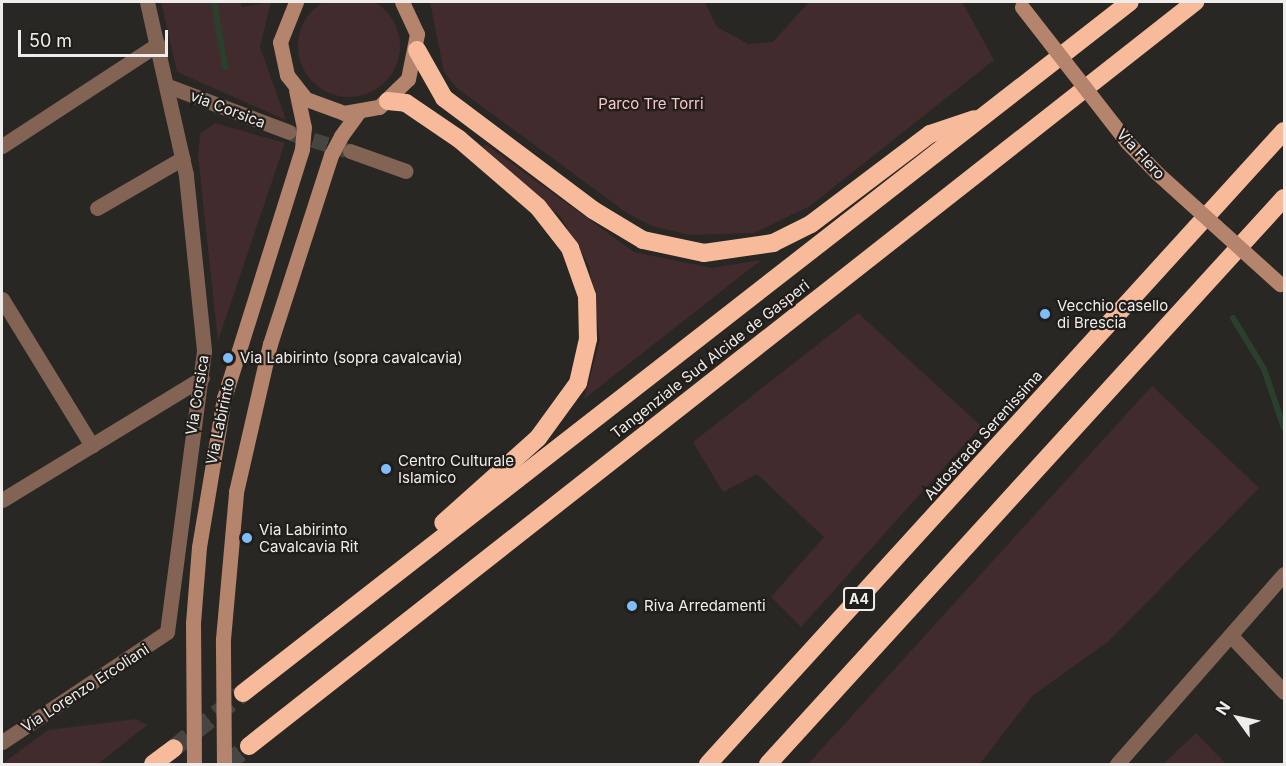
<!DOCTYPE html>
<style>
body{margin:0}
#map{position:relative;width:1286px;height:766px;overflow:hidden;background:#292723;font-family:Inter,sans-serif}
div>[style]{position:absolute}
.green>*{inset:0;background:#412b2d}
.round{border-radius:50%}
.stream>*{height:6px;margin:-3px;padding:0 3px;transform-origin:3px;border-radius:3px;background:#2a402d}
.street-tunnel>*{height:15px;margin-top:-7.5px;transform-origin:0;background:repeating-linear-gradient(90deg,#474541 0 15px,transparent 0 23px)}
.highway-tunnel>*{height:18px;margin-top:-9px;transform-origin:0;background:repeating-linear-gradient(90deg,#474541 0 18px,transparent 0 27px)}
.street>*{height:15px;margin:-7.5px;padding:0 7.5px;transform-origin:7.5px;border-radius:7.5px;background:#826354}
.secondary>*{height:15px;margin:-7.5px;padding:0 7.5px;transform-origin:7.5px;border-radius:7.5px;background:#b5846c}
.highway>*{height:18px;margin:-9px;padding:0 9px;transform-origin:9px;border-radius:9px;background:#f7ba9b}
.secondary-bridge>*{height:15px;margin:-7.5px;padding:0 7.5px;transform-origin:7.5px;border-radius:7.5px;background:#b5846c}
.dots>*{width:16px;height:16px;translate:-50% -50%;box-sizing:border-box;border:3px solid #201d1a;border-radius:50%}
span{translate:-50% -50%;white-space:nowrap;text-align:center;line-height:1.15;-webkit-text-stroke:4.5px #201d1a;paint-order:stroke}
.shield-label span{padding:2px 4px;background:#201d1a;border:2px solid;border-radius:4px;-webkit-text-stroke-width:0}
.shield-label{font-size:14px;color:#efedeb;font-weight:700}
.park-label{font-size:15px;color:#f9c6c9}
.street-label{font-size:15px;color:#efedeb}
.poi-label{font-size:15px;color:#efedeb}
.left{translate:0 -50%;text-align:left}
.frame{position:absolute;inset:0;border:3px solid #efedeb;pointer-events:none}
.north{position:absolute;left:1208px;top:688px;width:60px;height:60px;-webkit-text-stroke:4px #201d1a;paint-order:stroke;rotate:303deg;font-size:16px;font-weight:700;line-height:24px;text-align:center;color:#efedeb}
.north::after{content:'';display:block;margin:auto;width:21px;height:27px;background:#efedeb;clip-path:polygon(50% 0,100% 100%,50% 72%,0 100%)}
.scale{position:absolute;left:18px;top:30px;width:150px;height:27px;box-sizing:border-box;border:3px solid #efedeb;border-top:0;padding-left:8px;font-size:18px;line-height:21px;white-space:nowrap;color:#efedeb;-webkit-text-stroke:4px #201d1a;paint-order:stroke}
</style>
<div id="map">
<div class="green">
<i class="round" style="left:298px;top:-5px;width:102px;height:102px"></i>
<i style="clip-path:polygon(161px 2px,240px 2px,242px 7px,271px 2px,260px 47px,286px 120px,177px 72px)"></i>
<i style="clip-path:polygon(430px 2px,705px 2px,717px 27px,748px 44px,773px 42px,809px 2px,962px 2px,994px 60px,810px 206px,754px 233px,690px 235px,652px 226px,627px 213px,457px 88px,444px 72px)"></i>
<i style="clip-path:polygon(215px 123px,285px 143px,218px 341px,198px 156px,200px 134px)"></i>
<i style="clip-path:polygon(485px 144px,634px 252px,712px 268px,761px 260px,584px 399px,600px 340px,589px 265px,560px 216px,482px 148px)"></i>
<i style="clip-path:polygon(858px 313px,981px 426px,801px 627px,771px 597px,824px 537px,757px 474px,723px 492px,693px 442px)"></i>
<i style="clip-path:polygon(1152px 386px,1259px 488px,1110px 640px,1032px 696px,980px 764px,808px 764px)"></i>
<i style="clip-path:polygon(136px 719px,147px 725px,98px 764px,2px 764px,48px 730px)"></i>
<i style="clip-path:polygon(1196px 733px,1226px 764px,1163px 764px)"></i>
</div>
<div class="stream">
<i style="left:214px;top:2px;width:66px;rotate:80.4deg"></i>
<i style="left:1233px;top:318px;width:60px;rotate:58.7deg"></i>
<i style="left:1264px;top:369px;width:62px;rotate:71.3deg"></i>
</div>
<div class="street-tunnel">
<i style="left:291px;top:133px;width:58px;rotate:17.2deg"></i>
</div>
<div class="highway-tunnel">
<i style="left:174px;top:748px;width:88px;rotate:-38.6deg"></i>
<i style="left:226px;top:764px;width:29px;rotate:-38deg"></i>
</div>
<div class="street">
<i style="left:168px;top:86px;width:129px;rotate:20.8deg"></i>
<i style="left:2px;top:146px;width:186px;rotate:-33.2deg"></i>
<i style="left:350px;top:151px;width:59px;rotate:19.7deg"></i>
<i style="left:97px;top:208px;width:99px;rotate:-30.2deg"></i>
<i style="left:2px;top:299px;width:172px;rotate:58.5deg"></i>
<i style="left:2px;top:500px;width:234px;rotate:-31.4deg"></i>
<i style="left:1233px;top:638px;width:74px;rotate:46.6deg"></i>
<i style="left:2px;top:742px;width:198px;rotate:-33.7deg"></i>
<i style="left:167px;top:632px;width:284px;rotate:-82.5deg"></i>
<i style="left:204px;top:350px;width:176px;rotate:-95.9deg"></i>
<i style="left:186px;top:175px;width:177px;rotate:-102.7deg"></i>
<i style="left:1117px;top:764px;width:253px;rotate:-48.7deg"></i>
</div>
<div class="secondary">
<i style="left:296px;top:2px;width:43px;rotate:111.8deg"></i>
<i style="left:280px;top:42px;width:34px;rotate:78deg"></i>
<i style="left:287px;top:75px;width:31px;rotate:52deg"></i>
<i style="left:306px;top:99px;width:40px;rotate:20.2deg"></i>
<i style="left:344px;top:113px;width:36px;rotate:-10deg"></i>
<i style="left:379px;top:107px;width:40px;rotate:-44deg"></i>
<i style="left:408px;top:79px;width:46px;rotate:-78.7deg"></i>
<i style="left:417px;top:34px;width:35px;rotate:-115deg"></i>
<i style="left:296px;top:90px;width:38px;rotate:78deg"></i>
<i style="left:341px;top:136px;width:29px;rotate:-54deg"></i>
<i style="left:1127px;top:142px;width:43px;rotate:45.9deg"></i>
<i style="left:224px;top:398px;width:261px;rotate:-72.6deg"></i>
<i style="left:236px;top:492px;width:152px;rotate:-77.1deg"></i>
<i style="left:270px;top:344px;width:199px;rotate:-72.1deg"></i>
</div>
<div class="highway">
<i style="left:417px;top:50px;width:55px;rotate:60.6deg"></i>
<i style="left:444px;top:98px;width:186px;rotate:36.9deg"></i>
<i style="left:593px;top:210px;width:58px;rotate:31deg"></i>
<i style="left:643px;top:240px;width:62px;rotate:12deg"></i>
<i style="left:704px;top:253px;width:70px;rotate:-8.2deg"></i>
<i style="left:773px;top:243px;width:42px;rotate:-26.6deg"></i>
<i style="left:811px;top:224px;width:149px;rotate:-37.1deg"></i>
<i style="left:930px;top:134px;width:47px;rotate:-18.4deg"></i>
<i style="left:388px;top:101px;width:18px;rotate:6deg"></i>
<i style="left:406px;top:103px;width:64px;rotate:34.2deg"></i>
<i style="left:459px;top:139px;width:104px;rotate:40.7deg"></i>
<i style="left:538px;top:207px;width:52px;rotate:52deg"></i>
<i style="left:570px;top:248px;width:51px;rotate:70.5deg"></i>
<i style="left:587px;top:296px;width:43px;rotate:88.7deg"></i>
<i style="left:588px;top:339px;width:45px;rotate:102.8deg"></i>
<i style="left:578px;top:383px;width:68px;rotate:126deg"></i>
<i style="left:538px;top:438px;width:127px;rotate:138.2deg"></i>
<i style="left:243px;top:693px;width:1124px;rotate:-37.92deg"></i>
<i style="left:249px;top:746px;width:1204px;rotate:-38.18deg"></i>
<i style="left:153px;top:764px;width:26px;rotate:-37deg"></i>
<i style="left:708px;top:764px;width:856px;rotate:-47.7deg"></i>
<i style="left:768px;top:764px;width:766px;rotate:-47.65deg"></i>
</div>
<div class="secondary-bridge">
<i style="left:1022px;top:7px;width:171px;rotate:52.1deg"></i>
<i style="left:302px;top:149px;width:22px;rotate:-85deg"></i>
<i style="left:331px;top:155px;width:21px;rotate:-62deg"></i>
<i style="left:1157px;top:173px;width:166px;rotate:42.1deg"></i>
<i style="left:194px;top:764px;width:141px;rotate:-90.4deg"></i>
<i style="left:193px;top:623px;width:76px;rotate:-85.5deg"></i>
<i style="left:199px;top:547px;width:151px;rotate:-80.5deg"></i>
<i style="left:224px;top:764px;width:125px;rotate:-90.5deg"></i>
<i style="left:223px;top:639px;width:148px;rotate:-84.9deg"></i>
</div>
<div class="dots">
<i style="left:1045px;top:314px;background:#7ebdf9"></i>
<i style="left:228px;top:358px;background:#7ebdf9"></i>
<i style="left:386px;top:469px;background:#7ebdf9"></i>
<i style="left:247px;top:538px;background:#7ebdf9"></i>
<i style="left:632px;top:606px;background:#7ebdf9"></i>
</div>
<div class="shield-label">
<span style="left:859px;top:599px">A4</span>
</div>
<div class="park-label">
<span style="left:651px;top:104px">Parco Tre Torri</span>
</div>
<div class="street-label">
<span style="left:228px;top:109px;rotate:21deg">via Corsica</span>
<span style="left:1141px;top:154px;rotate:47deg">Via Flero</span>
<span style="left:710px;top:359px;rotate:-38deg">Tangenziale Sud Alcide de Gasperi</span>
<span style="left:197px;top:395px;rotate:-81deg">Via Corsica</span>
<span style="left:220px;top:421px;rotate:-78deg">Via Labirinto</span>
<span style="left:983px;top:435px;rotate:-48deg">Autostrada Serenissima</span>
<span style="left:85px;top:688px;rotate:-33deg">Via Lorenzo Ercoliani</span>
</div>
<div class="poi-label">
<span class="left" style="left:1057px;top:314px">Vecchio casello<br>di Brescia</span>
<span class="left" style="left:240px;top:358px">Via Labirinto (sopra cavalcavia)</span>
<span class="left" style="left:398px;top:469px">Centro Culturale<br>Islamico</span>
<span class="left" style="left:259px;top:538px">Via Labirinto<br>Cavalcavia Rit</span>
<span class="left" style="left:644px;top:606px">Riva Arredamenti</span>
</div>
<div class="frame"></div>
<div class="north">N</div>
<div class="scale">50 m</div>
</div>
